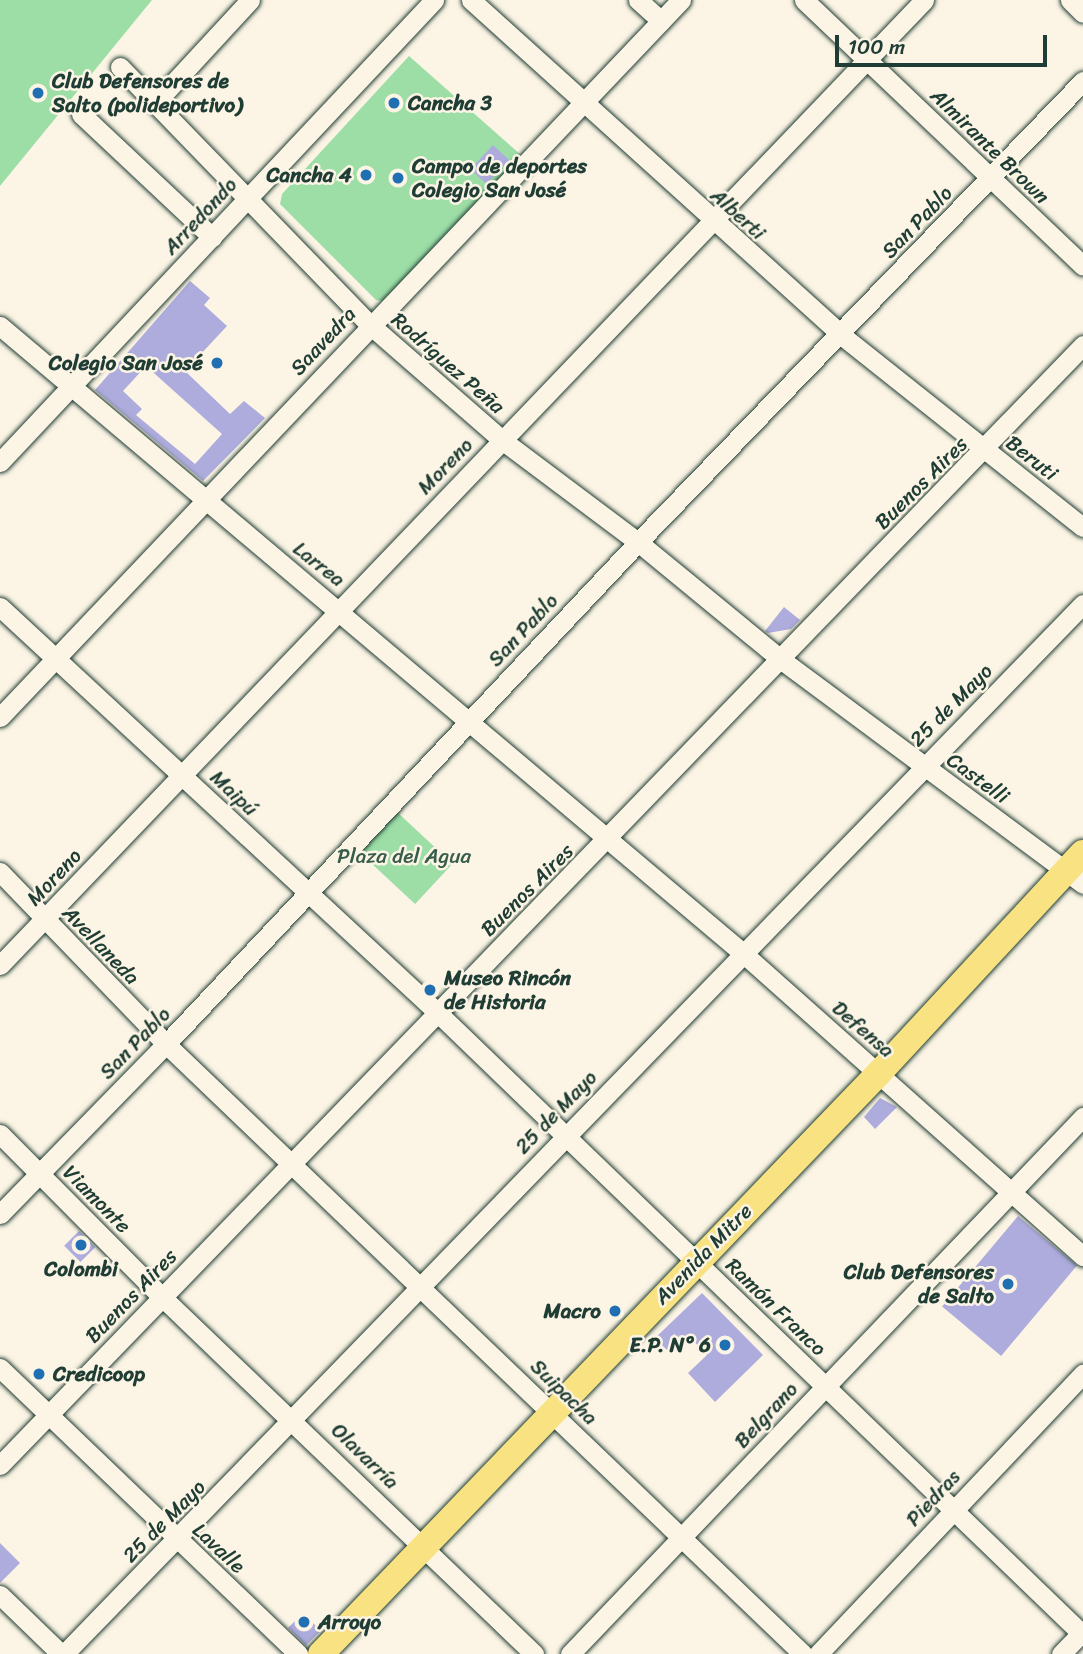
<!DOCTYPE html>
<meta charset="utf-8">
<style>
body{margin:0}
#map{position:relative;width:1083px;height:1654px;overflow:hidden;background:#fcf5e5;font-family:Sriracha,sans-serif}
div>[style]{position:absolute}
.green>*{inset:0;background:#9ddea7;transform-origin:0 0}
.building>*{inset:0;background:#aeacdd;transform-origin:0 0}
.roads{filter:drop-shadow(0 0 2px #1f3d34) drop-shadow(0 0 2px #1f3d34)}
.minor>*{height:19px;margin:-9.5px;padding:0 9.5px;transform-origin:9.5px;border-radius:9.5px;background:#fcf5e5}
.major>*{height:26px;margin:-13px;padding:0 13px;transform-origin:13px;border-radius:13px;background:#f8e281}
.dots>*{width:19px;height:19px;translate:-50% -50%;box-sizing:border-box;border:4px solid #fcf5e5;border-radius:50%}
span{translate:-50% -50%;white-space:nowrap;text-align:center;line-height:1.15;-webkit-text-stroke:5px #fcf5e5;paint-order:stroke}
.poi-label{font-size:21px;color:#1f3d34;font-weight:700}
.left{translate:0 -50%;text-align:left}
.right{translate:-100% -50%;text-align:right}
.street-label{font-size:21px;color:#1f3d34}
.park-label{font-size:21px;color:#385d4b}
.scale{position:absolute;left:835px;top:35px;width:212px;height:32px;box-sizing:border-box;border:4px solid #1f3d34;border-top:0;padding-left:9px;font-size:21px;line-height:24px;white-space:nowrap;color:#1f3d34;-webkit-text-stroke:5px #fcf5e5;paint-order:stroke}
</style>
<div id="map">
<div class="green">
<i style="clip-path:polygon(0 0,152px 0,0 186px)"></i>
<i style="clip-path:polygon(409px 56px,521px 155px,383px 301px,376px 300px,280px 204px,282px 194px)"></i>
<i style="left:397px;top:812px;width:76px;height:55px;rotate:43deg"></i>
</div>
<div class="building">
<i style="left:493px;top:145px;width:22px;height:33px;rotate:43deg"></i>
<i style="clip-path:polygon(evenodd,190px 281px,210px 298px,204px 305px,227px 326px,185px 371px,230px 414px,244px 401px,265px 418px,203px 481px,95px 390px,190px 281px,146px 366px,222px 434px,195px 464px,136px 415px,142px 409px,123px 391px,146px 366px)"></i>
<i style="clip-path:polygon(784px 607px,800px 620px,791px 629px,768px 633px,765px 631px)"></i>
<i style="clip-path:polygon(880px 1098px,897px 1107px,875px 1129px,864px 1117px)"></i>
<i style="left:1018px;top:1216px;width:77px;height:118px;rotate:40deg"></i>
<i style="left:79px;top:1231px;width:23px;height:21px;rotate:45deg"></i>
<i style="clip-path:polygon(702px 1293px,763px 1355px,715px 1402px,688px 1373px,707px 1355px,688px 1335px,670px 1353px,655px 1338px)"></i>
<i style="clip-path:polygon(0 1543px,20px 1563px,0 1583px)"></i>
<i style="left:303px;top:1613px;width:25px;height:21px;rotate:45deg"></i>
</div>
<div class="roads">
<div class="minor">
<i style="left:471px;top:0;width:498px;rotate:42.1deg"></i>
<i style="left:840px;top:334px;width:310px;rotate:38.5deg"></i>
<i style="left:638px;top:0;width:31px;rotate:42deg"></i>
<i style="left:804px;top:0;width:385px;rotate:43.6deg"></i>
<i style="left:1070px;top:0;width:18px;rotate:45deg"></i>
<i style="left:120px;top:67px;width:358px;rotate:45.9deg"></i>
<i style="left:369px;top:324px;width:176px;rotate:41.1deg"></i>
<i style="left:502px;top:440px;width:170px;rotate:36.9deg"></i>
<i style="left:638px;top:542px;width:183px;rotate:39.4deg"></i>
<i style="left:779px;top:658px;width:379px;rotate:36.6deg"></i>
<i style="left:155px;top:103px;width:140px;rotate:-47.3deg"></i>
<i style="left:81px;top:114px;width:180px;rotate:43.2deg"></i>
<i style="left:0;top:326px;width:975px;rotate:40.17deg"></i>
<i style="left:745px;top:955px;width:453px;rotate:41.7deg"></i>
<i style="left:0;top:462px;width:634px;rotate:-46.79deg"></i>
<i style="left:0;top:607px;width:596px;rotate:42.82deg"></i>
<i style="left:437px;top:1012px;width:897px;rotate:43.96deg"></i>
<i style="left:0;top:717px;width:989px;rotate:-46.48deg"></i>
<i style="left:0;top:872px;width:239px;rotate:46deg"></i>
<i style="left:166px;top:1044px;width:882px;rotate:43.76deg"></i>
<i style="left:0;top:965px;width:1336px;rotate:-46.24deg"></i>
<i style="left:0;top:1134px;width:228px;rotate:45.2deg"></i>
<i style="left:161px;top:1296px;width:517px;rotate:43.82deg"></i>
<i style="left:0;top:1214px;width:238px;rotate:-45.7deg"></i>
<i style="left:166px;top:1044px;width:689px;rotate:-46.76deg"></i>
<i style="left:638px;top:542px;width:641px;rotate:-46.01deg"></i>
<i style="left:0;top:1368px;width:413px;rotate:43.8deg"></i>
<i style="left:0;top:1465px;width:1558px;rotate:-45.96deg"></i>
<i style="left:0;top:1595px;width:85px;rotate:44deg"></i>
<i style="left:64px;top:1654px;width:1463px;rotate:-45.86deg"></i>
<i style="left:570px;top:1654px;width:743px;rotate:-46.31deg"></i>
<i style="left:818px;top:1654px;width:386px;rotate:-46.6deg"></i>
<i style="left:1061px;top:1654px;width:32px;rotate:-46deg"></i>
</div>
<div class="major">
<i style="left:321px;top:1654px;width:806px;rotate:-46.16deg"></i>
<i style="left:879px;top:1073px;width:300px;rotate:-47.2deg"></i>
</div>
</div>
<div class="dots">
<i style="left:38px;top:93px;background:#1f6fb2"></i>
<i style="left:394px;top:103px;background:#1f6fb2"></i>
<i style="left:366px;top:175px;background:#1f6fb2"></i>
<i style="left:398px;top:178px;background:#1f6fb2"></i>
<i style="left:217px;top:363px;background:#1f6fb2"></i>
<i style="left:430px;top:990px;background:#1f6fb2"></i>
<i style="left:81px;top:1245px;background:#1f6fb2"></i>
<i style="left:1008px;top:1284px;background:#1f6fb2"></i>
<i style="left:615px;top:1311px;background:#1f6fb2"></i>
<i style="left:725px;top:1345px;background:#1f6fb2"></i>
<i style="left:39px;top:1374px;background:#1f6fb2"></i>
<i style="left:304px;top:1622px;background:#1f6fb2"></i>
</div>
<div class="poi-label">
<span class="left" style="left:52px;top:93px">Club Defensores de<br>Salto (polideportivo)</span>
<span class="left" style="left:408px;top:103px">Cancha 3</span>
<span class="left" style="left:412px;top:178px">Campo de deportes<br>Colegio San José</span>
<span class="right" style="left:352px;top:175px">Cancha 4</span>
<span class="right" style="left:203px;top:363px">Colegio San José</span>
<span class="left" style="left:444px;top:990px">Museo Rincón<br>de Historia</span>
<span style="left:81px;top:1269px">Colombi</span>
<span class="right" style="left:994px;top:1284px">Club Defensores<br>de Salto</span>
<span class="right" style="left:601px;top:1311px">Macro</span>
<span class="right" style="left:711px;top:1345px">E.P. N° 6</span>
<span class="left" style="left:53px;top:1374px">Credicoop</span>
<span class="left" style="left:318px;top:1622px">Arroyo</span>
</div>
<div class="street-label">
<span style="left:990px;top:146px;rotate:44deg">Almirante Brown</span>
<span style="left:738px;top:214px;rotate:42deg">Alberti</span>
<span style="left:200px;top:216px;rotate:-47deg">Arredondo</span>
<span style="left:917px;top:222px;rotate:-46deg">San Pablo</span>
<span style="left:323px;top:341px;rotate:-47deg">Saavedra</span>
<span style="left:448px;top:363px;rotate:41deg">Rodríguez Peña</span>
<span style="left:1032px;top:458px;rotate:38deg">Beruti</span>
<span style="left:445px;top:466px;rotate:-46deg">Moreno</span>
<span style="left:921px;top:483px;rotate:-45deg">Buenos Aires</span>
<span style="left:319px;top:564px;rotate:38deg">Larrea</span>
<span style="left:523px;top:630px;rotate:-47deg">San Pablo</span>
<span style="left:951px;top:705px;rotate:-45deg">25 de Mayo</span>
<span style="left:978px;top:778px;rotate:36deg">Castelli</span>
<span style="left:234px;top:793px;rotate:43deg">Maipú</span>
<span style="left:54px;top:877px;rotate:-47deg">Moreno</span>
<span style="left:527px;top:890px;rotate:-45deg">Buenos Aires</span>
<span style="left:101px;top:945px;rotate:46deg">Avellaneda</span>
<span style="left:863px;top:1029px;rotate:41deg">Defensa</span>
<span style="left:135px;top:1043px;rotate:-46deg">San Pablo</span>
<span style="left:556px;top:1112px;rotate:-46deg">25 de Mayo</span>
<span style="left:97px;top:1199px;rotate:45deg">Viamonte</span>
<span style="left:703px;top:1254px;rotate:-46deg">Avenida Mitre</span>
<span style="left:131px;top:1296px;rotate:-46deg">Buenos Aires</span>
<span style="left:776px;top:1307px;rotate:44deg">Ramón Franco</span>
<span style="left:564px;top:1392px;rotate:44deg">Suipacha</span>
<span style="left:766px;top:1415px;rotate:-47deg">Belgrano</span>
<span style="left:365px;top:1456px;rotate:44deg">Olavarría</span>
<span style="left:933px;top:1498px;rotate:-47deg">Piedras</span>
<span style="left:164px;top:1521px;rotate:-45deg">25 de Mayo</span>
<span style="left:219px;top:1548px;rotate:43deg">Lavalle</span>
</div>
<div class="park-label">
<span style="left:404px;top:856px">Plaza del Agua</span>
</div>
<div class="scale">100 m</div>
</div>
